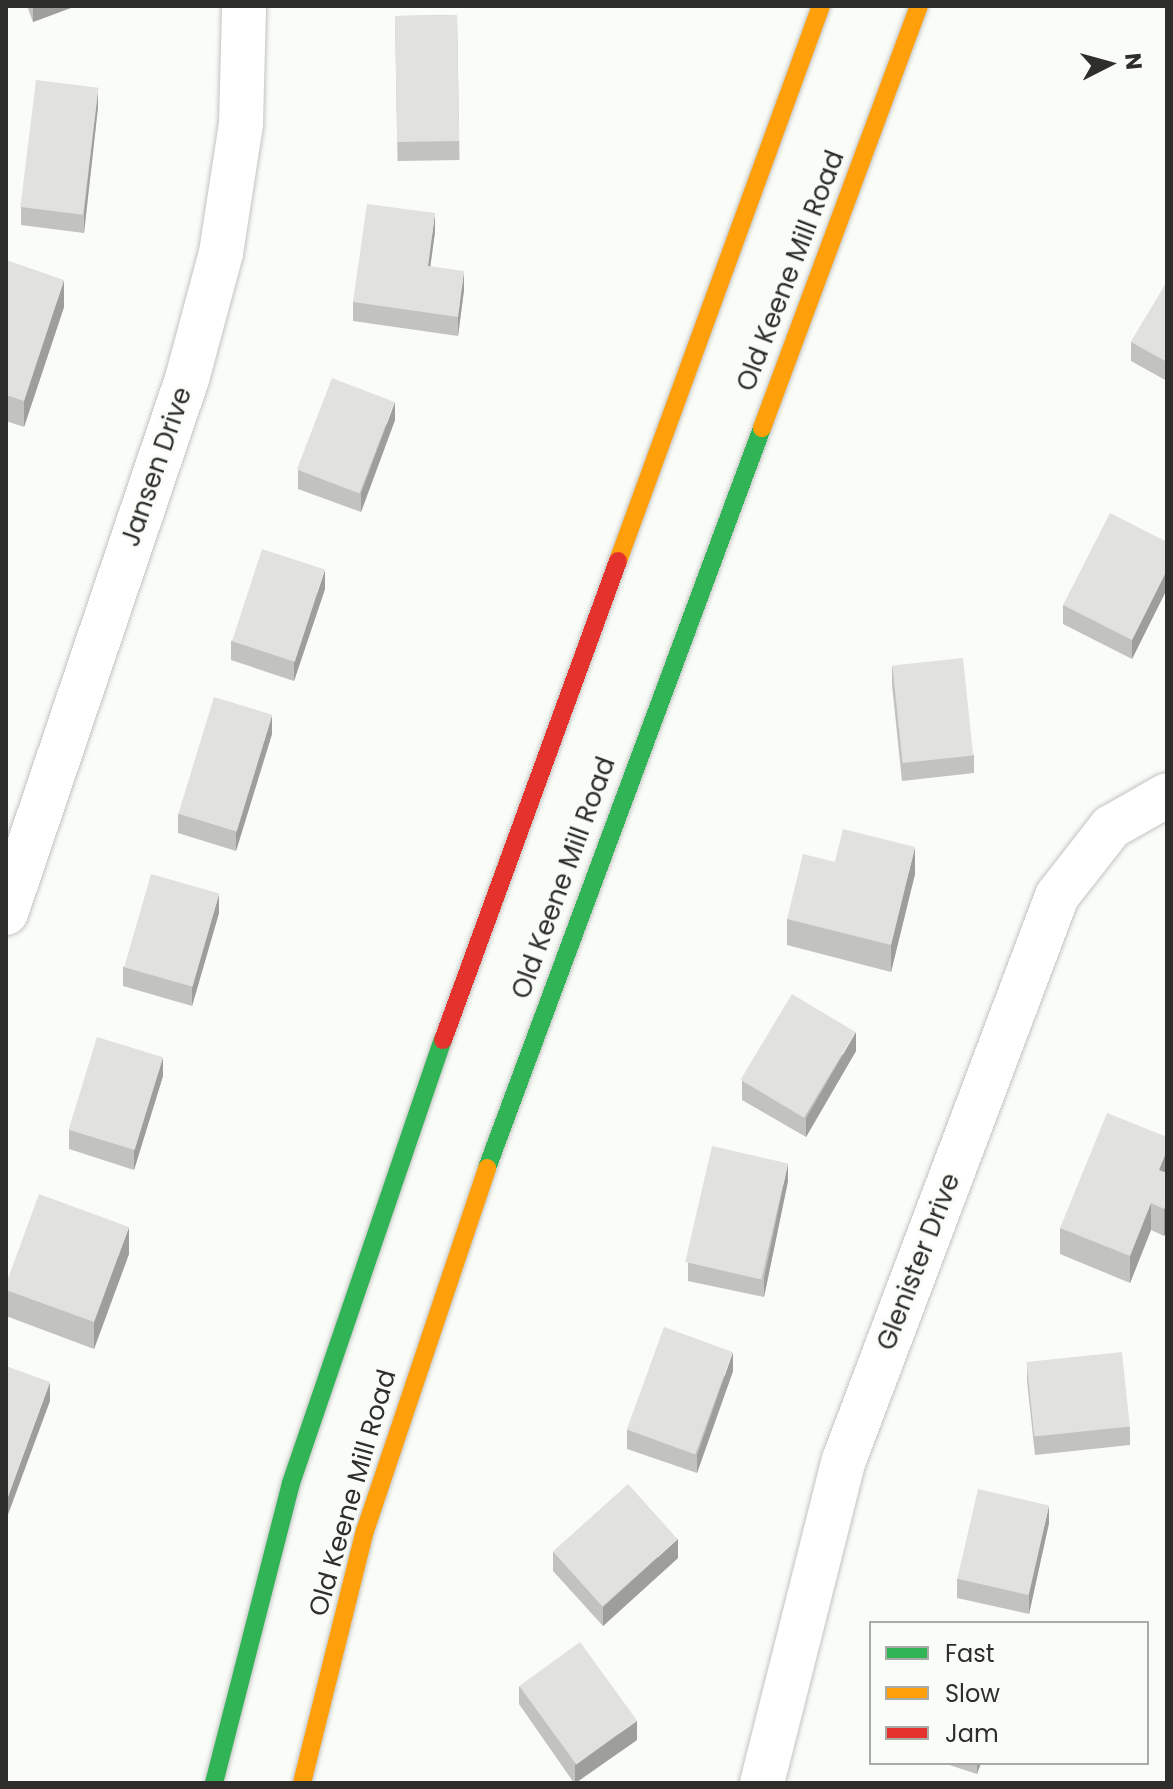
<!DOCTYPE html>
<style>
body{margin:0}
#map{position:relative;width:1173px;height:1789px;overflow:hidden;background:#fafcf8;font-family:Poppins,sans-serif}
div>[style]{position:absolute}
.roads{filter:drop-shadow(0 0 2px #c2c4c2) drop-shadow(0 0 2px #c2c4c2)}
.street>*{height:44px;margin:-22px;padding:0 22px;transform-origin:22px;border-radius:22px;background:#fefffe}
.fast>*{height:18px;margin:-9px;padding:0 9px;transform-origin:9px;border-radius:9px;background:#30b455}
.slow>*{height:18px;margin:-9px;padding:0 9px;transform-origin:9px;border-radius:9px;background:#ff9f0a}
.jam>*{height:18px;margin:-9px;padding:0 9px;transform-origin:9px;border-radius:9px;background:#e5322d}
.wall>*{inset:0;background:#c2c2c0;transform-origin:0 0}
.shaded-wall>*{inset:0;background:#9e9e9c}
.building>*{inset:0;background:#e1e2df;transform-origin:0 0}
span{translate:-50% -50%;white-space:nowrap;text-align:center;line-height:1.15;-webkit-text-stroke:6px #fafdf7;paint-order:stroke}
.street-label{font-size:26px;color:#2e2f2d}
.frame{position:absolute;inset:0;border:8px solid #2e2f2d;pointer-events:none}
.legend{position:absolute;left:869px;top:1621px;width:280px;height:144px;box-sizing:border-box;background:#fafdf7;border:2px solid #a8aba6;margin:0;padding:10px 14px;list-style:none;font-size:24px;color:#2e2f2d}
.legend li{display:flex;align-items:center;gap:16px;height:40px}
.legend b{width:40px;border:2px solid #a8aba6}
.north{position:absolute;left:1069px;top:24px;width:80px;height:80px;-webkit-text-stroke:6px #fafdf7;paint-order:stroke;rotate:84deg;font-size:22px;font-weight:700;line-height:32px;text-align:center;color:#2e2f2d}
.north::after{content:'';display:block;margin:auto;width:28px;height:36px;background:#2e2f2d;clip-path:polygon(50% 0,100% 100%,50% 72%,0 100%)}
</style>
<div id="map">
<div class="roads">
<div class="street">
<i style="left:6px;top:913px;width:564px;rotate:-71.28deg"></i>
<i style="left:187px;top:379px;width:131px;rotate:-74.9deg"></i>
<i style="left:221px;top:253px;width:131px;rotate:-81.2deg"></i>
<i style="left:241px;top:124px;width:118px;rotate:-88.5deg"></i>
<i style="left:762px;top:1783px;width:333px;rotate:-75.8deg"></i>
<i style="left:844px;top:1460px;width:603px;rotate:-69.31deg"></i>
<i style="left:1057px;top:896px;width:88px;rotate:-52deg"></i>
<i style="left:1111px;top:827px;width:64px;rotate:-29.7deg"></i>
</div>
<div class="fast">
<i style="left:487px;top:1168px;width:789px;rotate:-69.61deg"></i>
<i style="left:214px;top:1783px;width:310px;rotate:-75.6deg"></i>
<i style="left:291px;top:1483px;width:468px;rotate:-71.1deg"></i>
</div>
<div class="slow">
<i style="left:762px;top:428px;width:450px;rotate:-69.6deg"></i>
<i style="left:618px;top:561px;width:591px;rotate:-69.91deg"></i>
<i style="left:302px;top:1783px;width:260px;rotate:-76deg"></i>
<i style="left:365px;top:1531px;width:383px;rotate:-71.4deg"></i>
</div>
<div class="jam">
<i style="left:443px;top:1040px;width:510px;rotate:-69.93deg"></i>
</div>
</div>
<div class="wall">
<i style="clip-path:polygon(27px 6px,76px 6px,33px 22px)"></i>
<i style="left:457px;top:15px;width:145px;height:62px;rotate:89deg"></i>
<i style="clip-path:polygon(98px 107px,84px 233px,21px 225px,21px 207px)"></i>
<i style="clip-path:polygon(435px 232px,430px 266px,464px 290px,458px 336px,353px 321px,353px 302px)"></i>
<i style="clip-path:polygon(6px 260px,64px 307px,24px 427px,6px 421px)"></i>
<i style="clip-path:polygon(1167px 282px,1167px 381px,1131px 361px,1131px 342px)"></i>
<i style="clip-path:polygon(395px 420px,361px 512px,298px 489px,298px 470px)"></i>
<i style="clip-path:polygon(1167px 542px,1167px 589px,1132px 659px,1063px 624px,1063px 605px)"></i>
<i style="clip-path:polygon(325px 589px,294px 681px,231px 660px,231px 641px)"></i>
<i style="clip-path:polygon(892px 666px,974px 755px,974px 773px,902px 781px,892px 685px)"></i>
<i style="clip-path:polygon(272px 734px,236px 851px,178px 833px,178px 814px)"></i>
<i style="clip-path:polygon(835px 862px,915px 874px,891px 972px,787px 945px,787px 919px)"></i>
<i style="clip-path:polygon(219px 913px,192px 1006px,123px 986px,123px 967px)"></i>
<i style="clip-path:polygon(856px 1051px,806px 1137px,742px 1100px,742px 1081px)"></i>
<i style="clip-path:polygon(163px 1076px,134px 1170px,69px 1149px,69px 1130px)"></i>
<i style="clip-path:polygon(1167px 1137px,1167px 1230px,1164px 1236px,1151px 1230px,1130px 1283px,1060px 1254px,1060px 1228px)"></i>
<i style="clip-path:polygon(788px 1181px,764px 1297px,688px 1281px,688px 1263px)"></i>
<i style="clip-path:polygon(129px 1254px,94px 1349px,6px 1316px,6px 1284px)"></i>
<i style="clip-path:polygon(1027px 1362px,1130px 1427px,1130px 1445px,1035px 1455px,1027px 1381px)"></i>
<i style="clip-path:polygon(733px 1371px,697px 1473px,627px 1449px,627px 1430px)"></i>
<i style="clip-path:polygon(1049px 1523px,1029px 1614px,957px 1598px,957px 1579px)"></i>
<i style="clip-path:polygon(553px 1552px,678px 1558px,603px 1626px,553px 1571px)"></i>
<i style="clip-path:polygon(519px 1686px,637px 1740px,576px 1783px,574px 1783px,519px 1704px)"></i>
<i style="clip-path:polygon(943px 1763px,981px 1763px,977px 1774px)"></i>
</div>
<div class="shaded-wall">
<i style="clip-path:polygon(33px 6px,76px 6px,33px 22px)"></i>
<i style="clip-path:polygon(98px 88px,98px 107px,84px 233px,84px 214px)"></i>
<i style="clip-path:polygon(435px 213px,435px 232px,428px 284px,428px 266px)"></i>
<i style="clip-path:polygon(464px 271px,464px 290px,458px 336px,458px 317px)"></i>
<i style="clip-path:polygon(64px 280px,64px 307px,24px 427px,24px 401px)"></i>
<i style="clip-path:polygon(395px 402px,395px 420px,361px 512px,361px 493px)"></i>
<i style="clip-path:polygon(8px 464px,8px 483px,6px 489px,6px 470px)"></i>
<i style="clip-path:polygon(325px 570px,325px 589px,294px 681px,294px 663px)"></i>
<i style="clip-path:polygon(1167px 570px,1167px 589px,1132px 659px,1132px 640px)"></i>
<i style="clip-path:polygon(272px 715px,272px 734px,236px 851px,236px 833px)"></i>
<i style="clip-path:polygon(915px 847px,915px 874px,891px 972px,891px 945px)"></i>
<i style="clip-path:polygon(219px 894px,219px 913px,192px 1006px,192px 987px)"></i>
<i style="clip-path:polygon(856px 1032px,856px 1051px,806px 1137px,806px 1118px)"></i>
<i style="clip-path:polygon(163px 1057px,163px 1076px,134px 1170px,134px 1151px)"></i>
<i style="clip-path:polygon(1167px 1150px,1167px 1177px,1159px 1170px)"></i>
<i style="clip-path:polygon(788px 1163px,788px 1181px,764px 1297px,764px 1278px)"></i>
<i style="clip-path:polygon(1151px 1203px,1151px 1230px,1130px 1283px,1130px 1256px)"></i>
<i style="clip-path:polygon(1167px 1203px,1167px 1230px,1164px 1236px,1164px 1209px)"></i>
<i style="clip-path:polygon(129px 1227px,129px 1254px,94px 1349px,94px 1322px)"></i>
<i style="clip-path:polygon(733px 1352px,733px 1371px,697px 1473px,697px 1455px)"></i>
<i style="clip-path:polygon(50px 1382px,50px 1401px,6px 1520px,6px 1502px)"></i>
<i style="clip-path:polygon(1049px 1505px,1049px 1523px,1029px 1614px,1029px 1595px)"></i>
<i style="clip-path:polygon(678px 1539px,678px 1558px,603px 1626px,603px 1607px)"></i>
<i style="clip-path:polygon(637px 1721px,637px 1740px,575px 1783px,575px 1765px)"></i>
<i style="clip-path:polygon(977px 1763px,981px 1763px,977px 1774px)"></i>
</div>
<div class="building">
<i style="left:457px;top:15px;width:126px;height:62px;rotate:89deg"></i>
<i style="left:36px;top:80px;width:63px;height:128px;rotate:7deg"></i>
<i style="clip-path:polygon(367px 204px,435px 213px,428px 266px,464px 271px,458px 317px,353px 302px)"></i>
<i style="clip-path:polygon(6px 260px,64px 280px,24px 401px,6px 395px)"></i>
<i style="clip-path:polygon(1167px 282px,1167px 362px,1131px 342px)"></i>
<i style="left:332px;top:378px;width:67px;height:98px;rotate:21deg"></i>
<i style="clip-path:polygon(1110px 513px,1167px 542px,1167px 570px,1132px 640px,1063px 605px)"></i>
<i style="left:262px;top:549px;width:66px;height:97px;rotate:18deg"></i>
<i style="left:963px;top:658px;width:98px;height:71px;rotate:84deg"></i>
<i style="left:214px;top:697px;width:61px;height:122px;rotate:17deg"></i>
<i style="clip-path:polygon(843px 829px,915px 847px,891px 945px,787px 919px,803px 854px,835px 862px)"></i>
<i style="left:151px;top:874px;width:71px;height:97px;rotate:16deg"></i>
<i style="left:792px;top:994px;width:74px;height:100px;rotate:31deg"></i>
<i style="left:97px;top:1037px;width:69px;height:97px;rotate:17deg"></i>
<i style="clip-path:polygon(1107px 1113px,1167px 1137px,1167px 1150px,1159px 1170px,1167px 1173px,1167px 1203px,1164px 1209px,1151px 1203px,1130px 1256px,1060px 1228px)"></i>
<i style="left:712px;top:1146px;width:78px;height:119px;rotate:13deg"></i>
<i style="clip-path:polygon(39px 1194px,129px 1227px,94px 1322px,6px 1290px,6px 1284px)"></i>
<i style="left:664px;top:1327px;width:73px;height:109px;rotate:20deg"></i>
<i style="left:1122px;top:1352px;width:75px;height:96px;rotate:84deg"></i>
<i style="clip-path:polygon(6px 1366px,50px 1382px,6px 1502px)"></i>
<i style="left:628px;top:1484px;width:74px;height:101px;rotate:48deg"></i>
<i style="left:978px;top:1489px;width:73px;height:92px;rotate:13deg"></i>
<i style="left:580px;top:1642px;width:97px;height:75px;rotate:54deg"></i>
</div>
<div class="street-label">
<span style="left:791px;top:271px;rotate:-69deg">Old Keene Mill Road</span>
<span style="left:157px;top:467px;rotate:-71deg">Jansen Drive</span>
<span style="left:564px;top:878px;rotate:-70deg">Old Keene Mill Road</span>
<span style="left:919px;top:1262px;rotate:-69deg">Glenister Drive</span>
<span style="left:353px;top:1493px;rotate:-74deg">Old Keene Mill Road</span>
</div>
<div class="frame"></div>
<ul class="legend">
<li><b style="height:10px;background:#30b455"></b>Fast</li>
<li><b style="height:10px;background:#ff9f0a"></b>Slow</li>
<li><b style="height:10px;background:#e5322d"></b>Jam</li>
</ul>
<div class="north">N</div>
</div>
